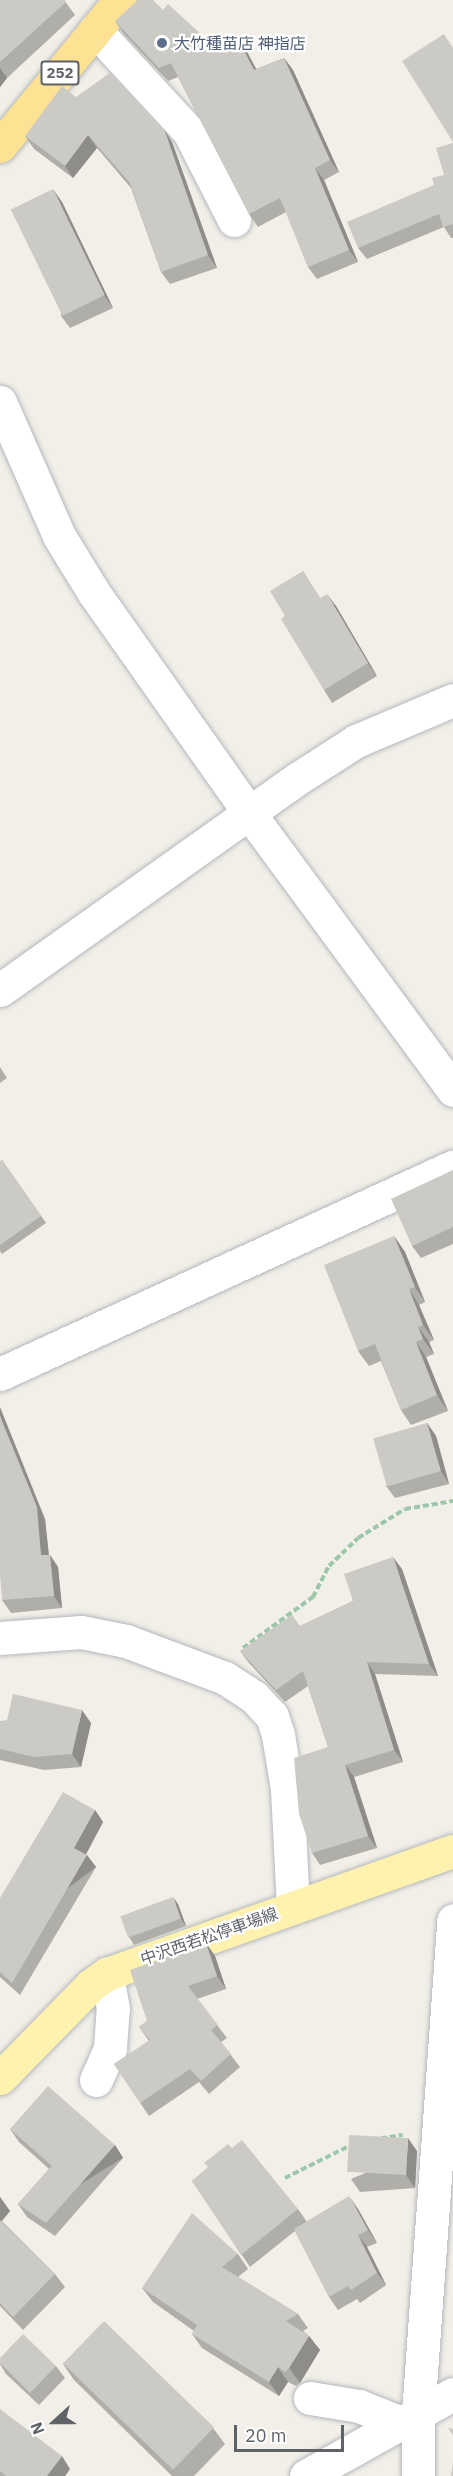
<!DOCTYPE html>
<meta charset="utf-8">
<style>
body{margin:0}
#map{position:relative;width:453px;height:2476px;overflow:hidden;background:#f1efe8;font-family:"IBM Plex Sans","Noto Sans JP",sans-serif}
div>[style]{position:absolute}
.path>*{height:4px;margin-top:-2px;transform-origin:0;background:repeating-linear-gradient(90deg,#9cc7a9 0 6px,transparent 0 9px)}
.roads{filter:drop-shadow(0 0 2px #b5b8bc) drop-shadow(0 0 2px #b5b8bc)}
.minor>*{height:33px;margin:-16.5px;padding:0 16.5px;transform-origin:16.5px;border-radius:16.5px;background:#fff}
.major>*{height:33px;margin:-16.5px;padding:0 16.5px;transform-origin:16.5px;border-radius:16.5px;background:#fff2af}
.highway>*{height:33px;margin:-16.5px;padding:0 16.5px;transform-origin:16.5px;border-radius:16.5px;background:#fde293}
.wall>*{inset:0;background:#afaea9}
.shaded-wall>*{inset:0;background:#8f8d8a;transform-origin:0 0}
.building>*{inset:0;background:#cccac5;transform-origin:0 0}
.dots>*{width:16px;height:16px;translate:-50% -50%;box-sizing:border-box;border:3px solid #fff;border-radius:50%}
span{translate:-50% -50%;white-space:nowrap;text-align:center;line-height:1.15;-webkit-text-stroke:4.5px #fff;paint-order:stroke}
.shield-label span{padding:2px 4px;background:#fff;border:2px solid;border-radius:4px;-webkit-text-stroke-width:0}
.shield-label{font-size:15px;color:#5f6368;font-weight:700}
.service-label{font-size:16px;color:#4e5e75}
.left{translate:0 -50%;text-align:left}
.street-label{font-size:16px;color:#5f6368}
.north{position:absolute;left:24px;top:2392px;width:60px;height:60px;-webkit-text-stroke:4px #fff;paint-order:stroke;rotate:249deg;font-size:16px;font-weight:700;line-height:24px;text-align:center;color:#5f6368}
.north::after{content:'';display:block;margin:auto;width:21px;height:27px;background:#5f6368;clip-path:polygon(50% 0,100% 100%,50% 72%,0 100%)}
.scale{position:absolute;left:234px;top:2425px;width:110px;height:27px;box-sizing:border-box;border:3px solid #5f6368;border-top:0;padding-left:8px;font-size:18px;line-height:21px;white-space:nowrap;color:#5f6368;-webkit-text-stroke:4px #fff;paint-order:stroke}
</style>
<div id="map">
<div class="path">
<i style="left:243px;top:1648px;width:87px;rotate:-36.1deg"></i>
<i style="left:313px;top:1597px;width:35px;rotate:-63deg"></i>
<i style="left:329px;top:1566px;width:40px;rotate:-44deg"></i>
<i style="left:358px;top:1538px;width:55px;rotate:-31.7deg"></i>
<i style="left:405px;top:1509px;width:49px;rotate:-9.5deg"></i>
<i style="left:363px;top:2141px;width:40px;rotate:-8.5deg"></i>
<i style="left:285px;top:2178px;width:76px;rotate:-26.6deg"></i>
</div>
<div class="roads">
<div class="minor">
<i style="left:95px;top:30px;width:139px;rotate:47.3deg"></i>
<i style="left:189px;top:132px;width:99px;rotate:62.9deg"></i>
<i style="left:0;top:402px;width:146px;rotate:66.2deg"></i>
<i style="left:59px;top:536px;width:67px;rotate:58.4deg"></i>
<i style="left:94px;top:593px;width:269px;rotate:54.8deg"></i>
<i style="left:249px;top:813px;width:344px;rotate:53.6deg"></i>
<i style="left:0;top:990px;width:364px;rotate:-35.4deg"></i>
<i style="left:297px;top:779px;width:70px;rotate:-32.8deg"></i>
<i style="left:356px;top:741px;width:105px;rotate:-22.9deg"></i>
<i style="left:0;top:1374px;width:498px;rotate:-24.6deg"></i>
<i style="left:0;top:1638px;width:81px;rotate:-4.2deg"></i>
<i style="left:81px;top:1632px;width:46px;rotate:11.3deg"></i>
<i style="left:126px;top:1641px;width:106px;rotate:20.5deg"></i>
<i style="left:225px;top:1678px;width:35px;rotate:33deg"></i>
<i style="left:254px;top:1697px;width:26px;rotate:47deg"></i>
<i style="left:272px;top:1716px;width:20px;rotate:72deg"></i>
<i style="left:278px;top:1735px;width:55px;rotate:80.5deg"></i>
<i style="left:287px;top:1789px;width:118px;rotate:87.1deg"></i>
<i style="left:96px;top:2080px;width:35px;rotate:-66deg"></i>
<i style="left:110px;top:2048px;width:39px;rotate:-86deg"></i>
<i style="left:113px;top:2009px;width:36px;rotate:-100deg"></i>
<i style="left:310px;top:2398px;width:50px;rotate:9.3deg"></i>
<i style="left:359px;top:2406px;width:45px;rotate:22deg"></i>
<i style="left:306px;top:2476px;width:168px;rotate:-29.2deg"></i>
<i style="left:418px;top:2476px;width:62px;rotate:-90deg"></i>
<i style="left:418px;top:2414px;width:495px;rotate:-85.9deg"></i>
</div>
<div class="major">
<i style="left:0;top:2078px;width:130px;rotate:-45.6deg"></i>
<i style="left:91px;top:1985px;width:19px;rotate:-35deg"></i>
<i style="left:107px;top:1974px;width:367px;rotate:-19.6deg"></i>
</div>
<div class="highway">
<i style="left:0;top:146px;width:189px;rotate:-50.6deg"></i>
</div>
</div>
<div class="wall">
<i style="clip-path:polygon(0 0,64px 0,75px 15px,7px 78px,0 87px)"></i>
<i style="clip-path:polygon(163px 10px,214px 46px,245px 48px,256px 69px,284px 58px,293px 70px,339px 172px,324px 180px,358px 262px,317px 279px,308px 267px,286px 212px,258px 227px,249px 214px,178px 77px,168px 81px,124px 34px,115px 21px)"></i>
<i style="clip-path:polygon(76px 97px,172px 142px,217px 268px,170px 284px,161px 272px,131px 188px,97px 148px,73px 178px,34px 149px,25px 136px)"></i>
<i style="clip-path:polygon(453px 143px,453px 238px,451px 238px,444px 227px,367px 259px,358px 248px,434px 185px,444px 175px)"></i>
<i style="clip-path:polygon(62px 202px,113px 308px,70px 328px,61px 316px)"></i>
<i style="clip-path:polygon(303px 571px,320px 598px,336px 606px,377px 676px,332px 703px,324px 690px,285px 616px)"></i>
<i style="clip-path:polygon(0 1067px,7px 1078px,0 1083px)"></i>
<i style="clip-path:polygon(2px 1160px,46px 1223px,2px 1254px,0 1251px,0 1162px)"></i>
<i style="clip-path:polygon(453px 1170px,453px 1244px,421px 1258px,412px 1246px)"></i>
<i style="clip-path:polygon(394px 1236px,405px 1252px,425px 1302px,419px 1305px,434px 1340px,429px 1342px,434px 1354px,426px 1357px,448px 1411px,411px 1425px,401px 1410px,381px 1361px,369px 1366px,358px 1351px)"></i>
<i style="clip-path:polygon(427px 1423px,436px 1436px,449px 1484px,395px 1498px,386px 1486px)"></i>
<i style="clip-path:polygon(45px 1519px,49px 1555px,50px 1555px,58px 1567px,62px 1608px,11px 1613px,2px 1600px)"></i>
<i style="clip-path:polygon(402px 1569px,438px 1676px,375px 1674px,403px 1762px,354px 1777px,377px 1848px,320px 1865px,312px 1853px,328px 1747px,308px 1686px,285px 1702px,249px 1663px,240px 1651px,300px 1626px,353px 1601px)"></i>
<i style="clip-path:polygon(0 1721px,91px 1723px,81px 1767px,44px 1770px,0 1760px)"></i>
<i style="clip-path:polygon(95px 1810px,103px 1822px,86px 1854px,96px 1867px,20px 1995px,0 1977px,0 1898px)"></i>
<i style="clip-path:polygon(178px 1904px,186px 1926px,134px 1945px,129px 1937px)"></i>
<i style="clip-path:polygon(206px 1943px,215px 1956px,226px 1989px,197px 1999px,227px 2038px,221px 2042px,240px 2067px,209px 2094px,199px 2082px,149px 2116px,114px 2064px,149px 2041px,139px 2027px,147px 2021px)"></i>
<i style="clip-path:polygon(10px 2129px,115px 2145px,123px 2158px,55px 2236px,27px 2217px,18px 2204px,49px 2169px,19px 2142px)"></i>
<i style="clip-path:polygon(232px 2148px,298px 2209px,307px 2222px,358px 2209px,377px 2243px,367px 2247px,386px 2285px,360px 2303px,357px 2299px,338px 2310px,329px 2297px,295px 2231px,250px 2267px,192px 2181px)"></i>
<i style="clip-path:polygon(417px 2151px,415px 2188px,360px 2192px,351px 2179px)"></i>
<i style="clip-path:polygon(0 2197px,10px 2211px,2px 2221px,55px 2274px,65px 2287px,23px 2330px,0 2306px)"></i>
<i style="clip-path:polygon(238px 2254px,248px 2269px,238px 2277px,298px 2314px,308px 2328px,303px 2331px,309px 2336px,320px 2350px,300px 2383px,296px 2386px,288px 2382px,279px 2396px,202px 2348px,192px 2334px,194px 2331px,153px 2302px,142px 2288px)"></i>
<i style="clip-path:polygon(0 2358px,56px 2366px,65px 2378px,39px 2405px,6px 2374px,0 2364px)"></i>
<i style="clip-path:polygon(63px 2364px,213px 2428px,225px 2444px,194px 2476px,172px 2476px,74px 2380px)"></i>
<i style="clip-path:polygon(0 2409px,70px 2469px,65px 2476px,0 2476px)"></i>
</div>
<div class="shaded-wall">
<i style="clip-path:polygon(236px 35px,245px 48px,263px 82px,254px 70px)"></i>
<i style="clip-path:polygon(284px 58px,293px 70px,339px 172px,330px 160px)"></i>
<i style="clip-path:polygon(0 68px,7px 78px,0 87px)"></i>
<i style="clip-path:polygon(164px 129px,172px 142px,217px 268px,208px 255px)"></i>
<i style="clip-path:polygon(88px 135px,97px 148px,73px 178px,65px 166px)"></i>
<i style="clip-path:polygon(315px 168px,324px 180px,358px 262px,349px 250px)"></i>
<i style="clip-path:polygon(53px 189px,62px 202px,113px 308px,104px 295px)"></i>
<i style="clip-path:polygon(327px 594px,336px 606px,377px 676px,368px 663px)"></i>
<i style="clip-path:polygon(394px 1236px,405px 1252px,425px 1302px,415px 1287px)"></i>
<i style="clip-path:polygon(409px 1289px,419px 1305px,434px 1340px,423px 1325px)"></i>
<i style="clip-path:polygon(418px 1327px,429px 1342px,434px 1354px,423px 1339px)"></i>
<i style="clip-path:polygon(416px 1342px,426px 1357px,448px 1411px,437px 1395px)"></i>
<i style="clip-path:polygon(0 1407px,45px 1519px,50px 1567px,41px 1555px,0 1416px)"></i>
<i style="clip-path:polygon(427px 1423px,436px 1436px,449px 1484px,441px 1471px)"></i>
<i style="clip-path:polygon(50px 1555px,58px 1567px,62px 1608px,54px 1596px)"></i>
<i style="clip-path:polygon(393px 1557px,402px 1569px,438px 1676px,429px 1664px)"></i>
<i style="clip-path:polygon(367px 1662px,375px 1674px,403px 1762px,394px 1750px)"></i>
<i style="clip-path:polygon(82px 1710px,91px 1723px,81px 1767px,72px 1754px)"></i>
<i style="clip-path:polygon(345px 1765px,354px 1777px,377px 1848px,368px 1836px)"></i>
<i style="clip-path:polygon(95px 1810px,103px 1822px,83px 1860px,74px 1848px)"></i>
<i style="left:87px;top:1855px;width:15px;height:148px;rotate:53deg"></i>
<i style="clip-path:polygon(173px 1897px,178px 1904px,186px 1926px,181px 1919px)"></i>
<i style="clip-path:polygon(206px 1943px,215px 1956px,226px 1989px,217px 1976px)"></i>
<i style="clip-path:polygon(408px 2138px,417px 2151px,415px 2188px,406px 2175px)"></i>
<i style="left:115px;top:2145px;width:15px;height:104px;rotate:58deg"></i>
<i style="clip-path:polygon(349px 2196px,358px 2209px,377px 2243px,368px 2230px)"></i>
<i style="clip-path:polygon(0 2197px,10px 2211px,0 2223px)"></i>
<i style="clip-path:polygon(358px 2235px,367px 2247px,386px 2285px,377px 2273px)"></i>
<i style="clip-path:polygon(309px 2336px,320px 2350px,300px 2383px,289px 2368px)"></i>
<i style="clip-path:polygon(278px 2367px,288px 2382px,279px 2396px,269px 2382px)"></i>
<i style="clip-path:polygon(62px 2456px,70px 2469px,65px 2476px,47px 2476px)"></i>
</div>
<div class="building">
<i style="clip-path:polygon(0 0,64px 0,66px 2px,0 62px)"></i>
<i style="clip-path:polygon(138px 0,153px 0,163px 10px,168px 4px,214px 46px,236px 35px,254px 70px,284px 58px,330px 160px,315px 168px,349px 250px,308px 267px,280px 198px,249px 214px,171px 63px,159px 68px,115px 21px)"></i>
<i style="clip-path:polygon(444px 34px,453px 48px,453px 142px,402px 61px)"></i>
<i style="clip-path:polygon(111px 72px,164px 129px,208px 255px,161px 272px,130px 183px,88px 135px,65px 166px,25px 136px,62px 86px,76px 97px)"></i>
<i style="clip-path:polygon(453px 143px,453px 224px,443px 227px,439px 214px,358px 248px,347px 222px,434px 185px,432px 178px,444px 175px,436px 148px)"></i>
<i style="left:53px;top:189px;width:118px;height:47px;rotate:64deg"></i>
<i style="clip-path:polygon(303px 571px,320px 598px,327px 594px,368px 663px,324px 690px,281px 619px,285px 616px,270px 591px)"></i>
<i style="clip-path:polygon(2px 1160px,41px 1216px,0 1245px,0 1162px)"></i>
<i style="clip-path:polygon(453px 1170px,453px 1227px,412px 1246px,391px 1199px)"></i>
<i style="clip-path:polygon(394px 1236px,415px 1287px,409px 1289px,423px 1325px,418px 1327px,423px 1339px,416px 1342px,437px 1395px,401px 1410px,375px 1344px,358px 1351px,324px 1265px)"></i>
<i style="clip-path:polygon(0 1416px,37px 1507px,41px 1555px,50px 1555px,54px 1596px,2px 1600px,0 1575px)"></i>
<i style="left:427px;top:1423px;width:50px;height:56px;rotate:74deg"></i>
<i style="clip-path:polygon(393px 1557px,429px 1664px,367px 1662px,394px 1750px,345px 1765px,368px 1836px,312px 1853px,299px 1814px,294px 1758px,328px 1747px,303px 1671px,276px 1690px,240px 1651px,292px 1615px,300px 1626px,353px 1601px,344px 1574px)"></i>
<i style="clip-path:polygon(13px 1694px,82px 1710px,72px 1754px,34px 1757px,0 1749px,0 1721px,7px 1720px)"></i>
<i style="clip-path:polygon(63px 1792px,95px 1810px,74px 1848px,87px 1855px,12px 1983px,0 1972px,0 1898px)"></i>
<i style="left:173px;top:1897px;width:23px;height:56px;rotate:70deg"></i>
<i style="clip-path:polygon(206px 1943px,217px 1976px,188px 1986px,218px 2025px,211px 2030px,231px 2054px,201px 2081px,190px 2069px,140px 2103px,114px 2064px,150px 2040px,139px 2027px,147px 2021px,130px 1970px)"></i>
<i style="clip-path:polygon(48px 2086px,115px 2145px,46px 2223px,18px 2204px,52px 2166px,10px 2129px)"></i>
<i style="left:408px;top:2138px;width:37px;height:59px;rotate:93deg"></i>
<i style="clip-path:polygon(242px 2140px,298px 2209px,241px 2255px,192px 2181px,208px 2167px,204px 2163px,228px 2144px,232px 2148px)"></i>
<i style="clip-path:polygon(349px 2196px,368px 2230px,358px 2235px,377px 2273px,351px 2290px,348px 2286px,329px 2297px,294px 2229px)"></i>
<i style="clip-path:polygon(192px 2213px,238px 2254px,222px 2267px,298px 2314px,286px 2321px,309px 2336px,289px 2368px,285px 2372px,278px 2367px,269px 2382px,192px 2334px,197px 2325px,142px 2288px)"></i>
<i style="clip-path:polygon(0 2220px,55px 2274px,13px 2317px,0 2303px)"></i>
<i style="left:104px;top:2321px;width:153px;height:59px;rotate:44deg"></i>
<i style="clip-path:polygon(23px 2334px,56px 2366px,30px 2393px,0 2363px,0 2358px)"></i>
<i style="clip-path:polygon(0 2409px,62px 2456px,47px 2476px,6px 2476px,0 2471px)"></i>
<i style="clip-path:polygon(448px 2428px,453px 2429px,453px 2435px)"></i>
<i style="clip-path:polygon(453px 2462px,453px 2476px,451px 2476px)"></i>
</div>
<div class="dots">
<i style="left:162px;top:43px;background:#5c6f8a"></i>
</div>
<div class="shield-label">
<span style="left:60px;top:73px">252</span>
</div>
<div class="service-label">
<span class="left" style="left:174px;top:43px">大竹種苗店 神指店</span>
</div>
<div class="street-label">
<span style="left:209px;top:1936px;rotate:-19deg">中沢西若松停車場線</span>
</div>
<div class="north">N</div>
<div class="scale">20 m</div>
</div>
